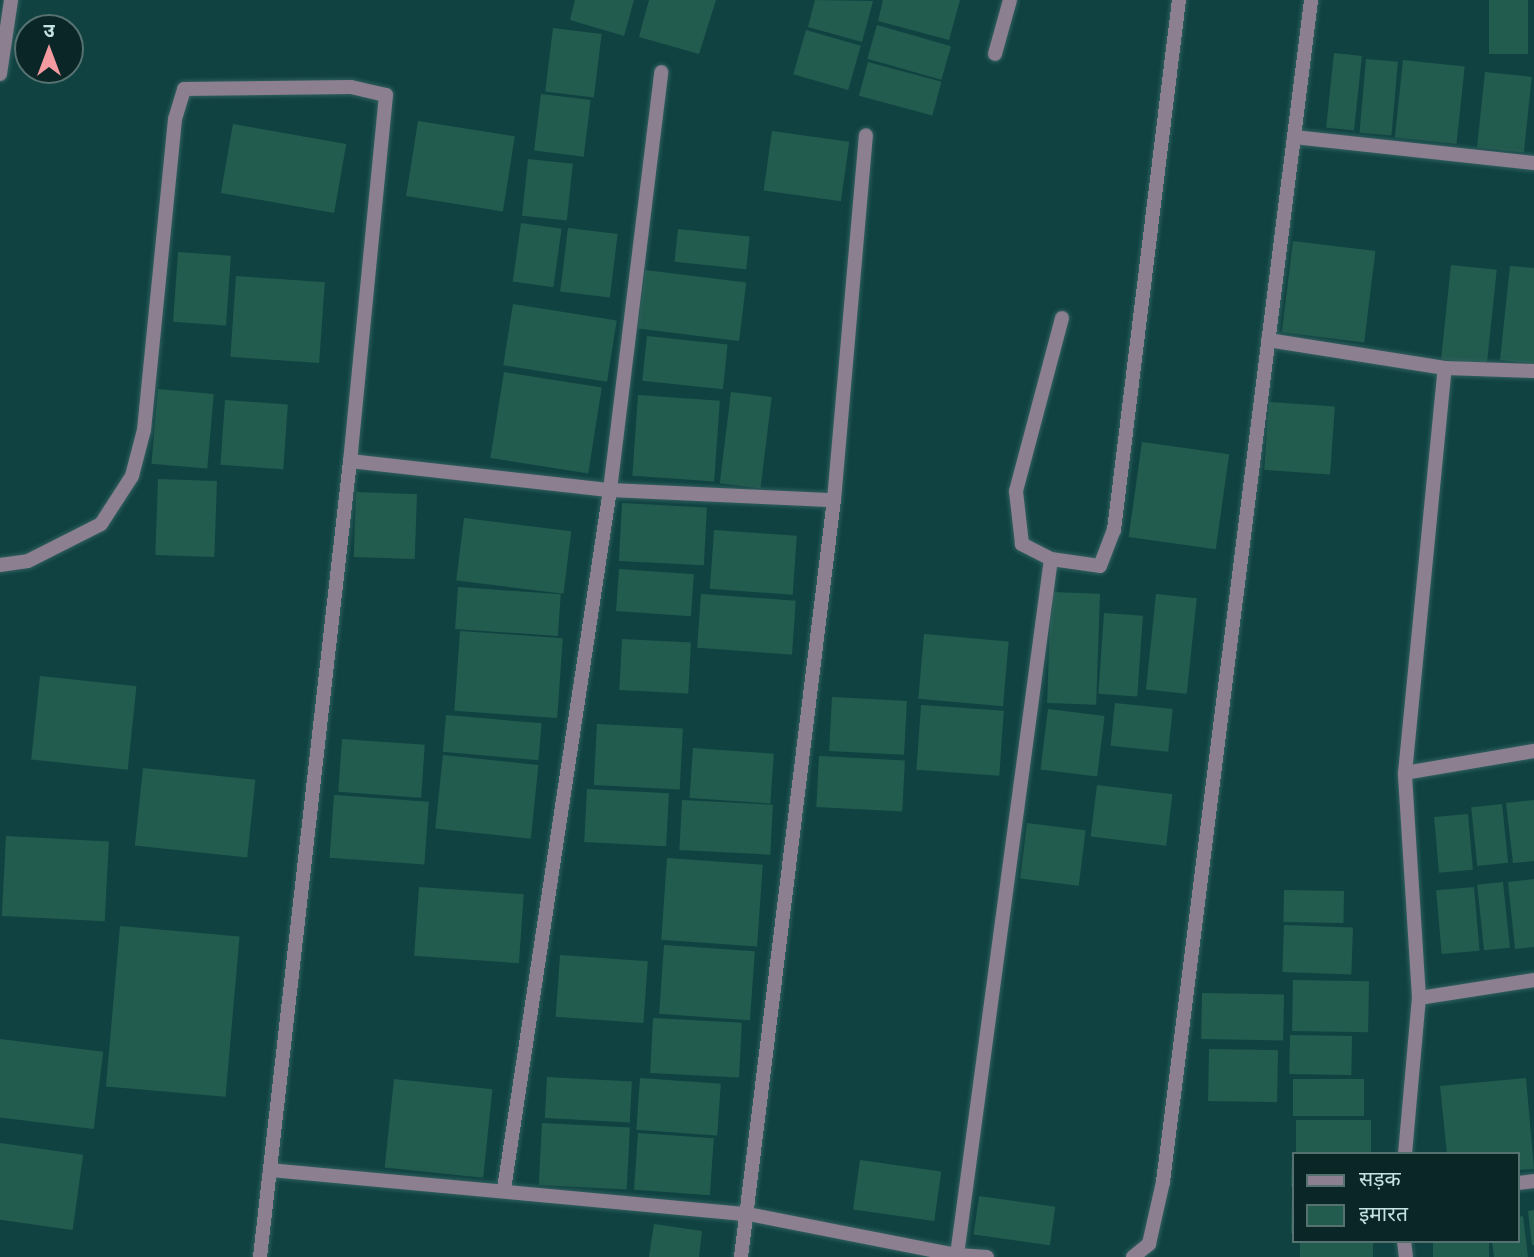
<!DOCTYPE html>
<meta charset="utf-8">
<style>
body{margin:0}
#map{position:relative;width:1534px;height:1257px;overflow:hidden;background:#104242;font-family:"DejaVu Sans","Noto Sans Devanagari",sans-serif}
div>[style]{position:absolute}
.building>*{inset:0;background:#225c4e;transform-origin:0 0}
.roads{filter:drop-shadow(0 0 2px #315f5f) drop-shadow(0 0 2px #315f5f)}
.minor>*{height:14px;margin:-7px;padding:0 7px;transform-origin:7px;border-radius:7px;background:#8b7f90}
.tertiary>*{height:14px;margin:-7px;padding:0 7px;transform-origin:7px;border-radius:7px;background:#8b7f90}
span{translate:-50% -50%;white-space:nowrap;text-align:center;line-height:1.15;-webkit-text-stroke:5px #0b2626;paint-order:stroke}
.legend{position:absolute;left:1292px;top:1152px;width:228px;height:91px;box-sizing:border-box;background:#0b2626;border:2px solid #557271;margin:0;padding:9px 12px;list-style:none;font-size:21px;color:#c5e3e2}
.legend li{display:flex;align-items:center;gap:14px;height:35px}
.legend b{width:35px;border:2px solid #557271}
.north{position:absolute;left:14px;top:14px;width:70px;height:70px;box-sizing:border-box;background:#0b2626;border:2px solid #557271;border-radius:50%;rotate:0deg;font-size:19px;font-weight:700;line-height:28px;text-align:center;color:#c5e3e2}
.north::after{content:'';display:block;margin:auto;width:24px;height:32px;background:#f49aa1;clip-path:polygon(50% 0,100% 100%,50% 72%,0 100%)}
</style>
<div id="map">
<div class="building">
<i style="clip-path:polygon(575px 0,634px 0,624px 36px,570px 20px)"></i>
<i style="clip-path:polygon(649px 0,716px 0,699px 54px,639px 37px)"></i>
<i style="clip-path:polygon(815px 0,873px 1px,862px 42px,808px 27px)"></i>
<i style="clip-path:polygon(883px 0,960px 0,949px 40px,878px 21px)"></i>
<i style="left:1489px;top:0;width:39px;height:54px"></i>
<i style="left:877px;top:25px;width:77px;height:35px;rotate:16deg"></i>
<i style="left:553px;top:28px;width:49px;height:64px;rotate:7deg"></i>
<i style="left:806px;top:30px;width:57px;height:46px;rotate:16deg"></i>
<i style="left:1334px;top:53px;width:28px;height:75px;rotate:6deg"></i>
<i style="left:1366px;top:59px;width:32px;height:74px;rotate:5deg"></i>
<i style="left:1403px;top:60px;width:62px;height:78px;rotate:6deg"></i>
<i style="left:868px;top:62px;width:76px;height:35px;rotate:15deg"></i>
<i style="left:1485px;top:72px;width:47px;height:76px;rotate:6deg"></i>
<i style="left:541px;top:94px;width:50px;height:57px;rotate:7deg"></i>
<i style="left:418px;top:121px;width:98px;height:76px;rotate:9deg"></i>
<i style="left:233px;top:124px;width:115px;height:70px;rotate:10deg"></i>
<i style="left:772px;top:131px;width:78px;height:60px;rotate:8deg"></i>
<i style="left:528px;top:159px;width:45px;height:57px;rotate:6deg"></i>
<i style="left:521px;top:223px;width:41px;height:59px;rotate:8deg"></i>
<i style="left:568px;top:228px;width:50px;height:64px;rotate:7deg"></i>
<i style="left:678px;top:229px;width:72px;height:33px;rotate:6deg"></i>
<i style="left:1293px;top:241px;width:83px;height:92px;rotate:7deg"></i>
<i style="left:178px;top:252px;width:53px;height:70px;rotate:4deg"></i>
<i style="left:1451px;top:265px;width:46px;height:95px;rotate:6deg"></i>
<i style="clip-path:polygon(1510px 266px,1534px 268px,1534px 364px,1500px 360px)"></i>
<i style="left:645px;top:270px;width:102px;height:59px;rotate:7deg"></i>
<i style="left:236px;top:276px;width:89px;height:81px;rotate:4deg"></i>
<i style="left:513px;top:304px;width:105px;height:62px;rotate:9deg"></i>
<i style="left:647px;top:336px;width:81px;height:45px;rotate:6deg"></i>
<i style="left:504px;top:372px;width:99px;height:87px;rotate:9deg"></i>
<i style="left:158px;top:389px;width:56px;height:75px;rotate:5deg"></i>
<i style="left:731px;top:392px;width:41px;height:92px;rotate:7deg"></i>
<i style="left:638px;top:395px;width:82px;height:81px;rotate:4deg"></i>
<i style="left:225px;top:400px;width:63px;height:65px;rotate:4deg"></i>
<i style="left:1269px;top:402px;width:66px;height:68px;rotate:4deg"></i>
<i style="left:1142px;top:442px;width:88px;height:96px;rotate:8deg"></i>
<i style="left:158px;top:479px;width:59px;height:76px;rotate:2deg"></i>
<i style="left:356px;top:492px;width:61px;height:65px;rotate:2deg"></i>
<i style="left:622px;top:503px;width:85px;height:58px;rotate:3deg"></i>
<i style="left:464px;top:518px;width:108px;height:63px;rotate:7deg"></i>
<i style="left:714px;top:530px;width:83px;height:59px;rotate:4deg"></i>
<i style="left:619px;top:569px;width:75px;height:42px;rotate:4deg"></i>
<i style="left:458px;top:587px;width:103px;height:42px;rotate:4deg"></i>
<i style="left:1051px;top:592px;width:49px;height:111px;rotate:2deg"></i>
<i style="left:701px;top:594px;width:95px;height:54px;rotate:4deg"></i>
<i style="left:1156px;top:594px;width:41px;height:96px;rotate:6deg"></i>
<i style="left:1104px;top:613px;width:39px;height:81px;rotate:4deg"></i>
<i style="left:460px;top:631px;width:103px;height:80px;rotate:4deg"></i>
<i style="left:924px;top:634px;width:85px;height:65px;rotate:5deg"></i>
<i style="left:622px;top:639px;width:69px;height:51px;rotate:3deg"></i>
<i style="left:40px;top:676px;width:97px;height:84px;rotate:6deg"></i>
<i style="left:832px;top:697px;width:75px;height:54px;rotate:3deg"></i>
<i style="left:1115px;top:703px;width:58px;height:43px;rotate:6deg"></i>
<i style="left:921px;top:705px;width:83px;height:65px;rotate:4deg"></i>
<i style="left:1048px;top:709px;width:57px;height:61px;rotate:7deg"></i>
<i style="left:446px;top:715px;width:96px;height:37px;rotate:5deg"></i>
<i style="left:597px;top:724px;width:86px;height:61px;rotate:3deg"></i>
<i style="left:342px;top:739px;width:83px;height:53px;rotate:4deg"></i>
<i style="left:693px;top:748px;width:81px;height:50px;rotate:4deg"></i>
<i style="left:443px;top:755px;width:96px;height:74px;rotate:6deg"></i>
<i style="left:819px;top:756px;width:86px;height:51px;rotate:3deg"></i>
<i style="left:143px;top:768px;width:113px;height:78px;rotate:6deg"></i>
<i style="left:1097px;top:785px;width:76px;height:52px;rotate:7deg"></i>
<i style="left:587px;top:789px;width:82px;height:53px;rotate:3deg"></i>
<i style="left:334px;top:795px;width:95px;height:63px;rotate:4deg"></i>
<i style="left:682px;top:800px;width:91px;height:50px;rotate:3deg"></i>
<i style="clip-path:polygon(1534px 800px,1534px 861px,1513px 863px,1506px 803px)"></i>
<i style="left:1502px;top:804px;width:59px;height:31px;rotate:84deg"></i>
<i style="left:1468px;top:814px;width:56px;height:34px;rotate:85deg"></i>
<i style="left:1027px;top:823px;width:59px;height:56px;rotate:7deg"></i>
<i style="left:6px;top:836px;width:103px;height:80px;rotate:3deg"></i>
<i style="left:667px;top:858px;width:96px;height:82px;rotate:4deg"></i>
<i style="clip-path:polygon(1534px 879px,1534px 947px,1515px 949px,1508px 882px)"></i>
<i style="left:1503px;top:882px;width:66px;height:26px;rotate:84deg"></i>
<i style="left:419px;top:887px;width:105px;height:69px;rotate:4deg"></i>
<i style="left:1474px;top:887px;width:64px;height:38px;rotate:85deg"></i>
<i style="left:1284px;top:890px;width:60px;height:32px;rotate:1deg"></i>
<i style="left:1284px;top:925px;width:69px;height:47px;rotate:2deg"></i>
<i style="left:120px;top:926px;width:120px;height:161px;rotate:5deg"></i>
<i style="left:664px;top:945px;width:91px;height:69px;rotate:4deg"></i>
<i style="left:560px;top:955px;width:88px;height:62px;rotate:4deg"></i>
<i style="left:1293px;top:980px;width:76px;height:51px;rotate:1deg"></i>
<i style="left:1202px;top:993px;width:82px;height:46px;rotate:1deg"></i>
<i style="left:653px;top:1018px;width:89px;height:55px;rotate:3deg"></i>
<i style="left:1290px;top:1035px;width:62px;height:39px;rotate:1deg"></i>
<i style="left:0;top:1039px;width:104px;height:78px;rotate:7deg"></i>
<i style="left:1209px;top:1049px;width:69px;height:52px;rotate:1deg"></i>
<i style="left:547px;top:1077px;width:85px;height:41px;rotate:3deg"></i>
<i style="left:640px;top:1078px;width:81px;height:52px;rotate:4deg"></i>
<i style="clip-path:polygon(1526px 1078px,1534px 1169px,1518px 1170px,1518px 1154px,1447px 1154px,1440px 1086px)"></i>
<i style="left:394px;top:1079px;width:99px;height:89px;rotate:6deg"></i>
<i style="left:1293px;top:1079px;width:71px;height:37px"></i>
<i style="left:1296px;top:1120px;width:75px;height:33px"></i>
<i style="left:542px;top:1123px;width:88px;height:62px;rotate:3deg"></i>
<i style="left:638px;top:1133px;width:76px;height:57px;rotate:4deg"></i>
<i style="left:0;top:1143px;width:84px;height:76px;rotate:8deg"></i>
<i style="clip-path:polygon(1292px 1157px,1294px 1157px,1294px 1187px,1291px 1187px)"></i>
<i style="left:860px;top:1160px;width:82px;height:50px;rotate:8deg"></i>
<i style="clip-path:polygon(1292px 1190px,1294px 1190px,1294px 1233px,1291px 1233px)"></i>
<i style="left:979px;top:1196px;width:77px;height:39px;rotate:8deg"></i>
<i style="clip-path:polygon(1534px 1210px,1534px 1245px,1532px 1245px,1528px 1211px)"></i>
<i style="clip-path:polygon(1523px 1216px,1528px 1257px,1494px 1257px,1492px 1241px,1518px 1241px,1518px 1217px)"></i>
<i style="clip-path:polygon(654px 1224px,702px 1231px,699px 1257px,649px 1257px)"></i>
<i style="left:1300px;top:1241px;width:73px;height:16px"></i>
<i style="left:1433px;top:1241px;width:56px;height:16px"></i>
</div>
<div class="roads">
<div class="minor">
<i style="left:995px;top:54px;width:56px;rotate:-74.5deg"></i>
<i style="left:1294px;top:137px;width:241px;rotate:6.2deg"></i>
<i style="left:1268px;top:340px;width:179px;rotate:9deg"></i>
<i style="left:1445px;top:368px;width:89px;rotate:1.9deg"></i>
<i style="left:350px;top:461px;width:262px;rotate:6.4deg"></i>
<i style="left:610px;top:490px;width:224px;rotate:2.6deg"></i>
<i style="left:1051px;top:559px;width:49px;rotate:8.1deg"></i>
<i style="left:1100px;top:566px;width:39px;rotate:-69deg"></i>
<i style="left:1114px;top:530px;width:534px;rotate:-83.01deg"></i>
<i style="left:0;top:565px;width:28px;rotate:-8deg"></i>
<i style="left:28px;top:561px;width:82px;rotate:-26.9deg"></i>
<i style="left:101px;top:524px;width:57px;rotate:-57.1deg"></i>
<i style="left:132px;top:476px;width:48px;rotate:-75.4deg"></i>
<i style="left:144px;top:430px;width:313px;rotate:-84.3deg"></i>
<i style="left:175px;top:119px;width:31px;rotate:-73deg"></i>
<i style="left:184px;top:89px;width:167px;rotate:-0.7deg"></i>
<i style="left:351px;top:87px;width:36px;rotate:13deg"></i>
<i style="left:386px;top:95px;width:368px;rotate:95.6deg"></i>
<i style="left:350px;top:461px;width:801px;rotate:96.45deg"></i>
<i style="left:1405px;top:773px;width:131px;rotate:-9.7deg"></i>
<i style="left:1419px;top:998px;width:116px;rotate:-8.9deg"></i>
<i style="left:1405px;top:1154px;width:157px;rotate:-84.9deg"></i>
<i style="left:1419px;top:998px;width:225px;rotate:-93.6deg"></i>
<i style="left:1405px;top:773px;width:407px;rotate:-84.4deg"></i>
<i style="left:270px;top:1170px;width:480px;rotate:5.3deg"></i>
<i style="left:748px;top:1214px;width:213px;rotate:11.1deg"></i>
<i style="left:957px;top:1255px;width:30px;rotate:4deg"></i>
<i style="left:1518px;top:1183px;width:16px;rotate:-7deg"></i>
<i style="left:504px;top:1189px;width:707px;rotate:-81.38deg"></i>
<i style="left:610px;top:490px;width:421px;rotate:-83deg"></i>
<i style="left:1404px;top:1241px;width:16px;rotate:83deg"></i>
<i style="left:957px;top:1255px;width:702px;rotate:-82.31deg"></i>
<i style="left:1051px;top:559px;width:33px;rotate:-153deg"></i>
<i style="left:1022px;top:544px;width:53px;rotate:-96.5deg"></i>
<i style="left:1016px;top:491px;width:179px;rotate:-75.1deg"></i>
<i style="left:741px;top:1257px;width:763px;rotate:-83deg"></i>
<i style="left:834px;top:500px;width:366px;rotate:-85deg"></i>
<i style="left:1133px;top:1257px;width:21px;rotate:-39deg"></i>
<i style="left:1149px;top:1244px;width:64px;rotate:-77.3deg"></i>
<i style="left:1163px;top:1182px;width:1191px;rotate:-82.86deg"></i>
</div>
<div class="tertiary">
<i style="left:0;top:74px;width:75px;rotate:-81.5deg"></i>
</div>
</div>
<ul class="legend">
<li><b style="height:9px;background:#8b7f90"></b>सड़क</li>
<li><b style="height:19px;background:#225c4e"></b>इमारत</li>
</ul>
<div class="north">उ</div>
</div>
